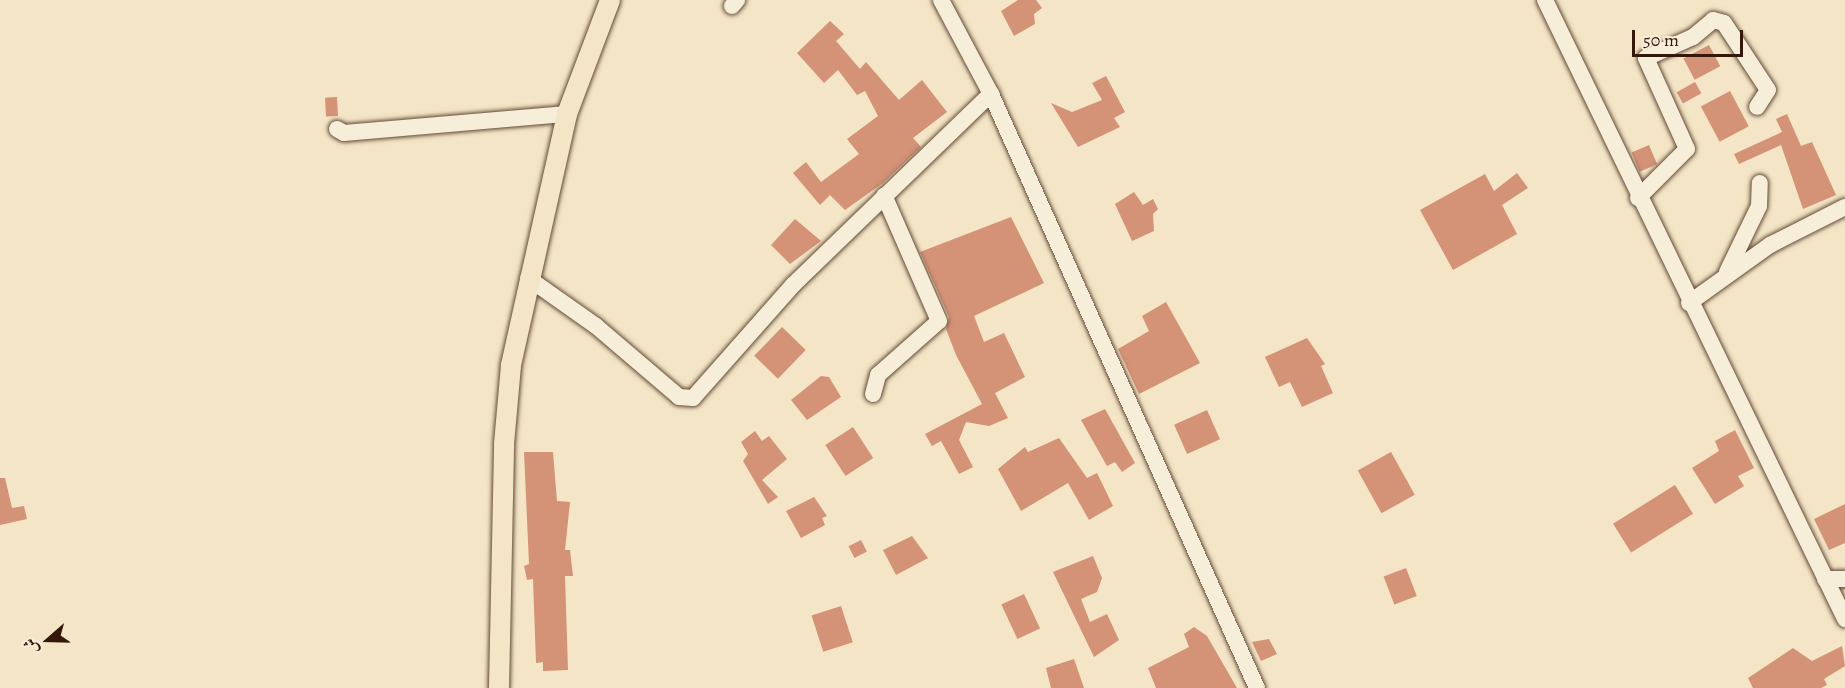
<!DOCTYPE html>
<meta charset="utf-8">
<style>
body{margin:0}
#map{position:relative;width:1845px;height:688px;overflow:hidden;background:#f3e5c5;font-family:Alegreya,Amiri,serif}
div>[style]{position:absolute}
.building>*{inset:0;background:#d49276;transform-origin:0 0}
.roads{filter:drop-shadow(0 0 2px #644a37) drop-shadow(0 0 2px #644a37)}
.minor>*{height:16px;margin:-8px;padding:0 8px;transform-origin:8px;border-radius:8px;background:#f7eed9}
.major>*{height:20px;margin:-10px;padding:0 10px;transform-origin:10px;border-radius:10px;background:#f3e5c5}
span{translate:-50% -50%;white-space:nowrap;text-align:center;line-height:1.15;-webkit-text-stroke:4.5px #f7eed9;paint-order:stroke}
.north{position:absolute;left:18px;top:610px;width:60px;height:60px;-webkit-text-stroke:4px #f7eed9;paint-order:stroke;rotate:250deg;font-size:16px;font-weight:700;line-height:24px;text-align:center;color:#341708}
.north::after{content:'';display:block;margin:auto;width:21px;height:27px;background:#341708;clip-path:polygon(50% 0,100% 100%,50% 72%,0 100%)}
.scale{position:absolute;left:1632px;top:30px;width:111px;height:27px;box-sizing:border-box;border:3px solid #341708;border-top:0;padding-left:8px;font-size:18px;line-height:21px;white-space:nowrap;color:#341708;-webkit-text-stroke:4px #f7eed9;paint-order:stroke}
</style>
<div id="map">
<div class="building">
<i style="clip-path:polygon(1018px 0,1036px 0,1042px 8px,1034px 14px,1035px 24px,1014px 36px,1001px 11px)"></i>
<i style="clip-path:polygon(830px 21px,844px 34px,836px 41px,860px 69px,866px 62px,899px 100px,922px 80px,947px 112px,913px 138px,921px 147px,883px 183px,845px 210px,830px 195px,820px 205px,793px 173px,806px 162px,821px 182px,859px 154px,847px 139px,878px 116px,865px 91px,857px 95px,838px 70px,824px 83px,797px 53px)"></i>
<i style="left:1709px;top:45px;width:24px;height:29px;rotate:62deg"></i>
<i style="clip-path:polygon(1106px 76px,1125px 112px,1114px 118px,1120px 127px,1078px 147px,1051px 103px,1072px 112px,1102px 100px,1092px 83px)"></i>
<i style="left:1695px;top:82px;width:13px;height:21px;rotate:61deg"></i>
<i style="left:1730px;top:91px;width:40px;height:33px;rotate:62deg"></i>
<i style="left:337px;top:97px;width:19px;height:12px;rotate:87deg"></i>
<i style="clip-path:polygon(1787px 114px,1801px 146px,1812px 142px,1836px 195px,1803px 209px,1781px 145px,1739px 164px,1734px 154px,1782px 132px,1776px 119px)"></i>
<i style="left:1649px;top:145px;width:21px;height:19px;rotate:67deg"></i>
<i style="clip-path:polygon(1517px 173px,1528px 188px,1502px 205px,1517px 234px,1453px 270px,1420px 210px,1485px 174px,1494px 191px)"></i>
<i style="clip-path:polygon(1134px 192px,1143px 205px,1153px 199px,1158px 209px,1153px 214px,1154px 231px,1132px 241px,1115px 204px)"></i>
<i style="clip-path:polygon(1011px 217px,1044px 283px,974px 316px,984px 342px,1004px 333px,1025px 377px,995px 393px,1008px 418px,989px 426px,966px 422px,959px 440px,973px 467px,959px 474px,941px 441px,932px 446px,925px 434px,982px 404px,956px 355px,946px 329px,949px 317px,920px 252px)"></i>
<i style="clip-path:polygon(795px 219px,821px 241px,790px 264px,771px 245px)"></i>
<i style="clip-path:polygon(1166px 302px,1200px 363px,1139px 394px,1118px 349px,1149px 331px,1142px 316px)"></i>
<i style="left:782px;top:327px;width:33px;height:40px;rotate:44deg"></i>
<i style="clip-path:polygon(1307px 338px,1325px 364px,1321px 366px,1333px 393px,1302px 407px,1290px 382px,1279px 387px,1265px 357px)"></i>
<i style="clip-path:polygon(821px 376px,829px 377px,841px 397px,807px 420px,791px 400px)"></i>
<i style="clip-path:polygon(1105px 409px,1135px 463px,1122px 472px,1115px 462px,1107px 466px,1081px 420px)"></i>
<i style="left:1207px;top:410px;width:32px;height:36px;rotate:66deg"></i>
<i style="left:853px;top:427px;width:37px;height:33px;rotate:57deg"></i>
<i style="clip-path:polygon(1735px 430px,1754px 468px,1738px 476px,1744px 486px,1715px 504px,1692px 468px,1719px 451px,1715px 441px)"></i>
<i style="clip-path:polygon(755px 431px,762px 441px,769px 436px,787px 459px,762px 480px,778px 497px,768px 504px,743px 461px,748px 454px,741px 442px)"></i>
<i style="clip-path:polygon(1059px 438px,1087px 478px,1097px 473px,1113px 506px,1089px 520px,1068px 483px,1021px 511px,998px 469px,1025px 447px,1028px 452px)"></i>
<i style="clip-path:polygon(524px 452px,553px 452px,557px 501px,570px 502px,565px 550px,570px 550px,573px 576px,565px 576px,568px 670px,543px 671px,543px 662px,536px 663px,533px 579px,527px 580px,524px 566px,529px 564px)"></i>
<i style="left:1391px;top:452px;width:49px;height:38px;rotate:61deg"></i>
<i style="clip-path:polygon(0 478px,5px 478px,12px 508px,24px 506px,27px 519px,0 525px)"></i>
<i style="left:1675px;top:485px;width:34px;height:73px;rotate:58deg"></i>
<i style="clip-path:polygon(814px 497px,827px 516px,822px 518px,825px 525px,801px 538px,786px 511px)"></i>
<i style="clip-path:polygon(1845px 504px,1845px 543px,1829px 550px,1814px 519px)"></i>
<i style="clip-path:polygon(912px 536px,928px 558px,896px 575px,883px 550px)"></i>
<i style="left:861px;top:540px;width:13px;height:14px;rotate:63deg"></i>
<i style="clip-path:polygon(1093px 556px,1102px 578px,1097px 592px,1081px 599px,1090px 622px,1107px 614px,1119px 640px,1094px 657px,1053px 572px)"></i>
<i style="left:1406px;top:568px;width:30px;height:24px;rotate:69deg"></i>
<i style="left:1024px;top:594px;width:38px;height:25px;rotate:65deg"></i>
<i style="left:841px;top:606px;width:38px;height:31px;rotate:72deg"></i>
<i style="clip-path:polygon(1194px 627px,1207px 636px,1237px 688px,1156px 688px,1148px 668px,1189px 647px,1184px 634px)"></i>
<i style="clip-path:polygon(1269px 639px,1277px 654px,1261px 661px,1252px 642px)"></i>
<i style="clip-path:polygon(1842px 646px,1845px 666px,1824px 679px,1827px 685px,1821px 688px,1753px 688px,1748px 678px,1793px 648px,1812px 661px)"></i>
<i style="clip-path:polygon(1074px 659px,1084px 688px,1051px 688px,1046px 668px)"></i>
</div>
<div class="roads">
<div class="minor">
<i style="left:941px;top:0;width:106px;rotate:62deg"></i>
<i style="left:991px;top:94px;width:651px;rotate:65.88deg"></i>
<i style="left:1545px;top:0;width:688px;rotate:64.14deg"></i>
<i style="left:732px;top:6px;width:8px;rotate:-50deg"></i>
<i style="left:337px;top:129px;width:8px;rotate:30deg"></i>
<i style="left:344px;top:133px;width:224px;rotate:-4.9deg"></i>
<i style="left:1638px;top:198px;width:69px;rotate:-45deg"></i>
<i style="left:1687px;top:149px;width:100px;rotate:-114.3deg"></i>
<i style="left:1646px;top:58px;width:51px;rotate:-24.1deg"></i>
<i style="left:1693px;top:37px;width:26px;rotate:-40deg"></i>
<i style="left:1713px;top:20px;width:11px;rotate:15deg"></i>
<i style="left:1724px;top:23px;width:80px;rotate:56.7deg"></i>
<i style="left:1768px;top:90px;width:20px;rotate:123deg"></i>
<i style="left:1727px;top:272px;width:73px;rotate:-64.1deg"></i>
<i style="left:1759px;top:206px;width:23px;rotate:-88deg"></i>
<i style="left:528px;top:278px;width:83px;rotate:35.2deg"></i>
<i style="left:596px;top:326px;width:109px;rotate:40.5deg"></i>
<i style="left:679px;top:397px;width:14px;rotate:4deg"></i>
<i style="left:693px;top:398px;width:152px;rotate:-48.5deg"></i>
<i style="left:794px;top:284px;width:274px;rotate:-44deg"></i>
<i style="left:1689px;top:303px;width:100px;rotate:-35.6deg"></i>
<i style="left:1770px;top:245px;width:84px;rotate:-26.9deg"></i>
<i style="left:873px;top:394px;width:20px;rotate:-75deg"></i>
<i style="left:878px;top:375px;width:81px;rotate:-41.5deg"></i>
<i style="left:939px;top:321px;width:137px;rotate:-113.6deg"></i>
<i style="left:1825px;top:579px;width:20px"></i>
</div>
<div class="major">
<i style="left:499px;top:688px;width:244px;rotate:-88.8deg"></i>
<i style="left:504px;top:444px;width:79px;rotate:-84.9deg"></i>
<i style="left:511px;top:365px;width:257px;rotate:-77.4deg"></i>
<i style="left:567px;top:114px;width:122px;rotate:-69.3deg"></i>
</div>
</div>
<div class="north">ش</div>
<div class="scale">50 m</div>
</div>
